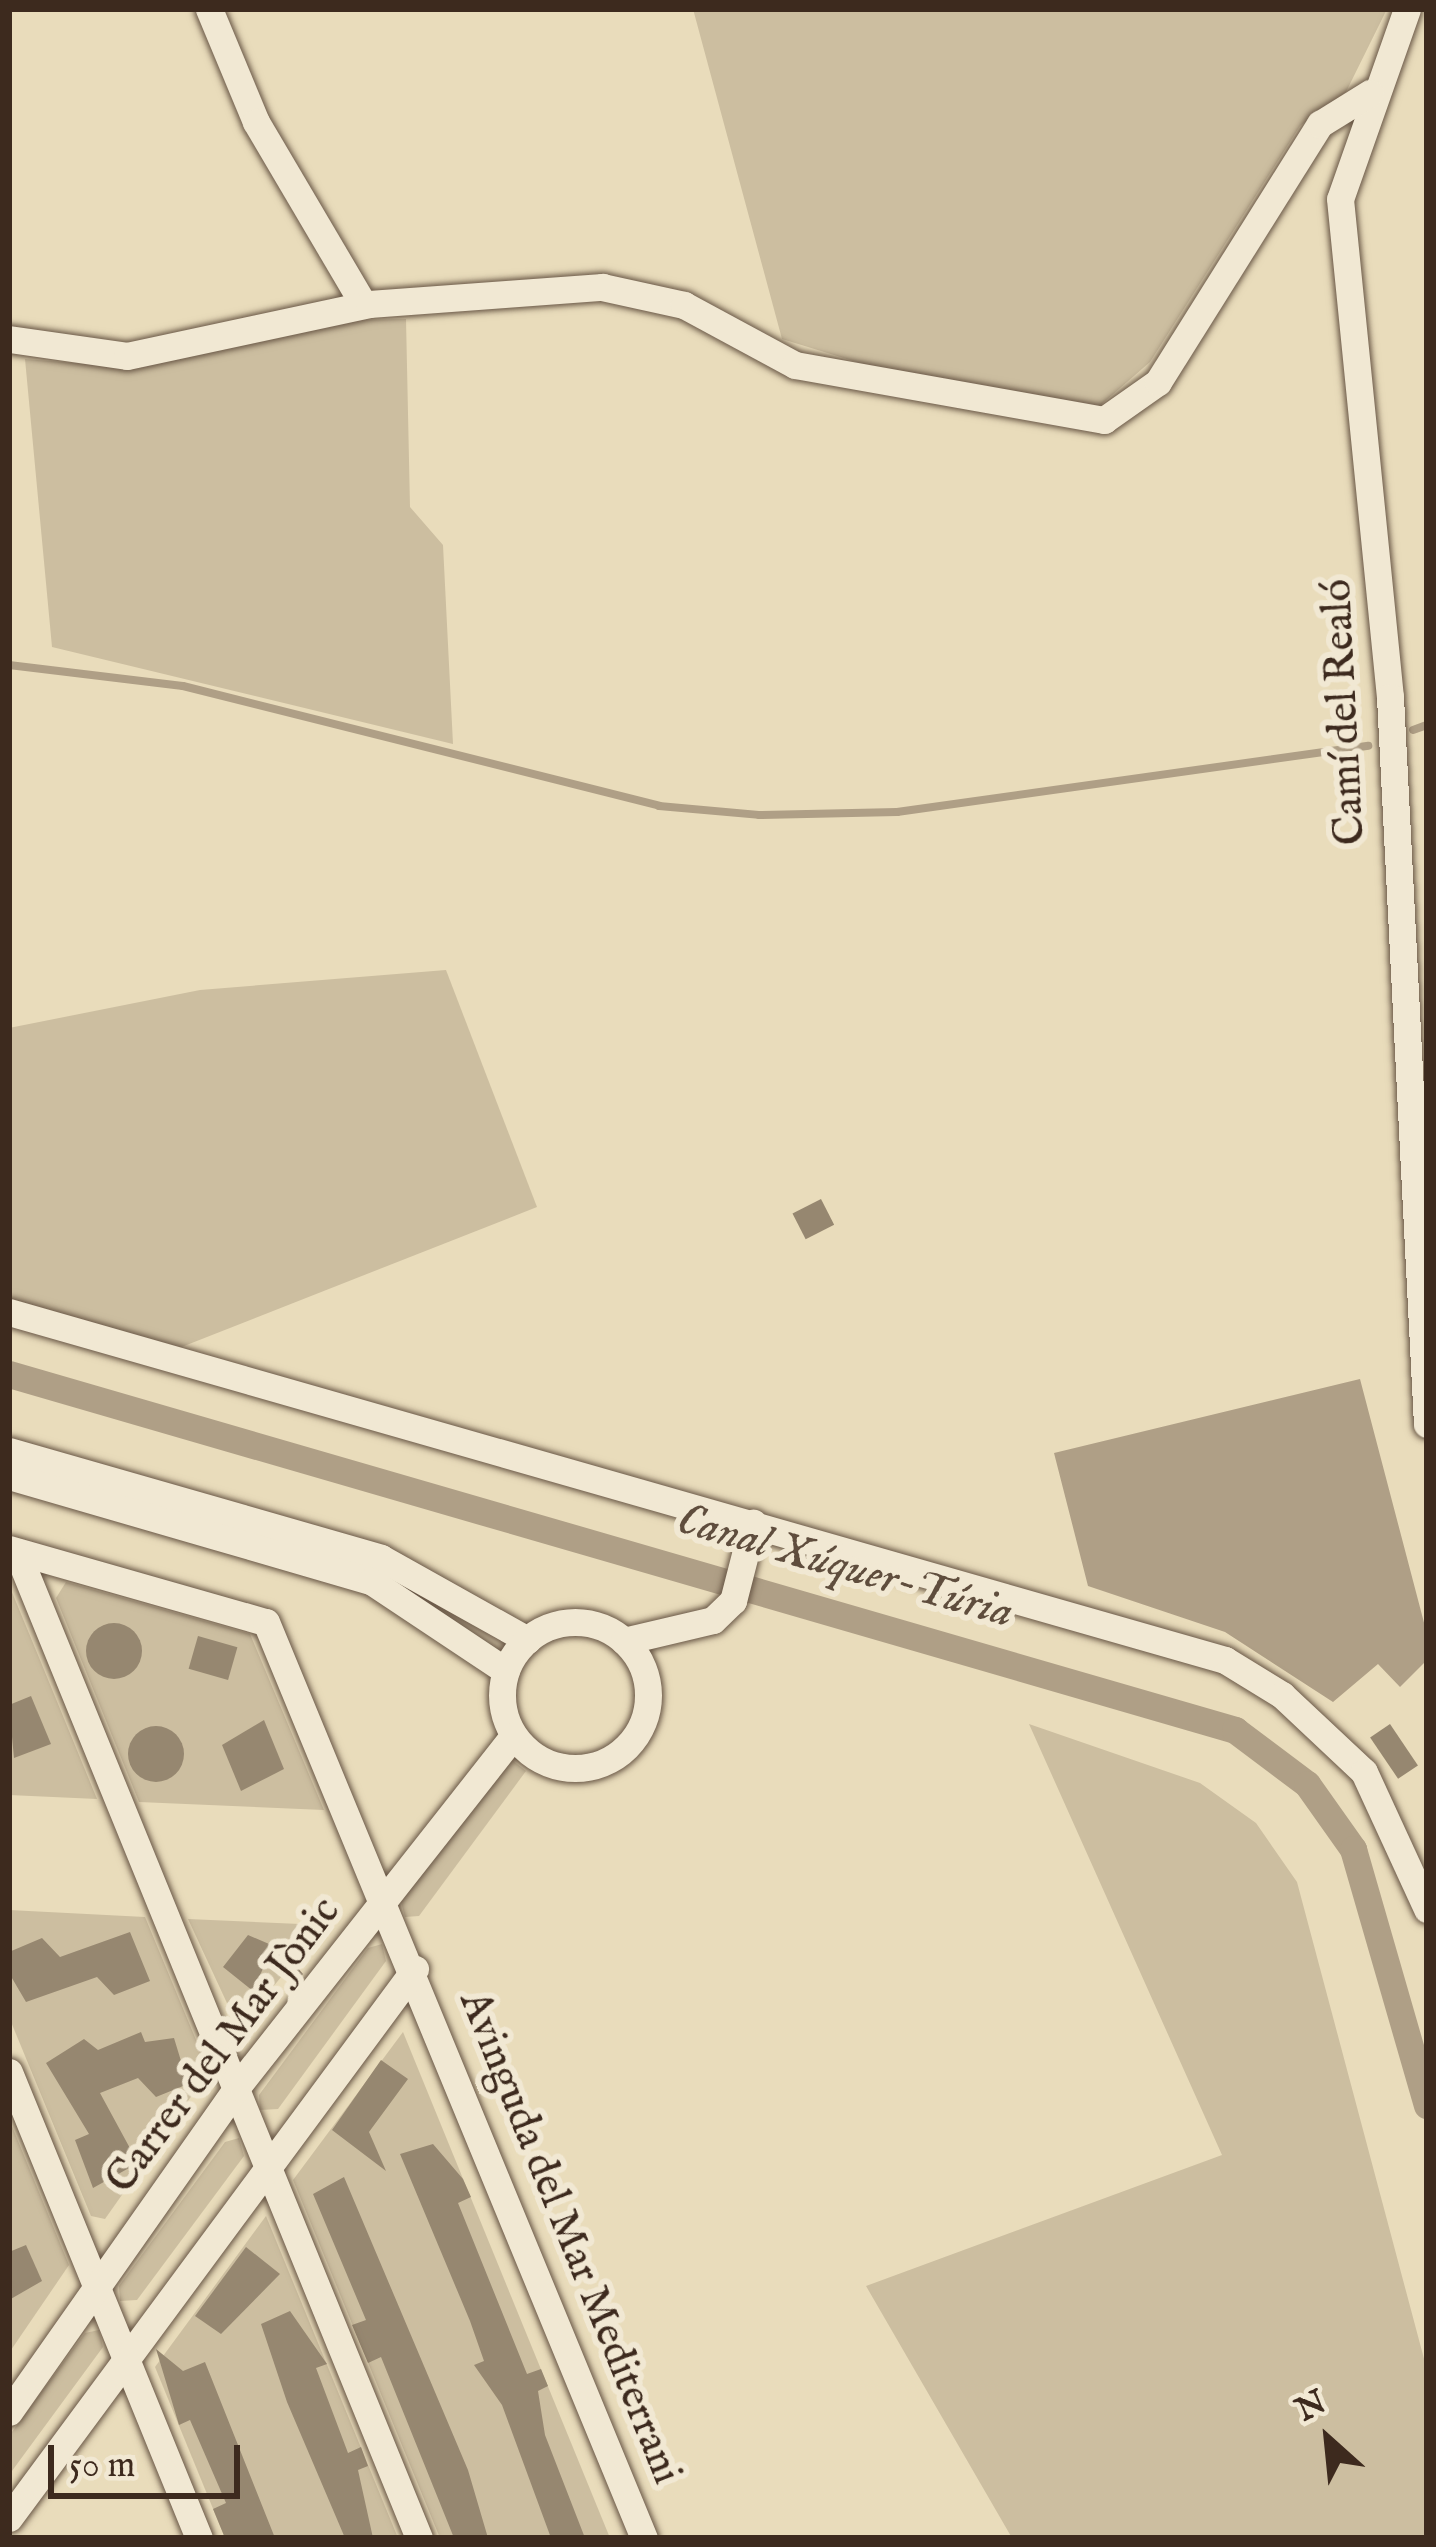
<!DOCTYPE html>
<meta charset="utf-8">
<style>
body{margin:0}
#map{position:relative;width:1436px;height:2547px;overflow:hidden;background:#e9dcbb;font-family:"IM FELL English",serif}
div>[style]{position:absolute}
.green>*{inset:0;background:#ccbea0}
.water>*{inset:0;background:#af9f86}
.stream>*{height:8px;margin:-4px;padding:0 4px;transform-origin:4px;border-radius:4px;background:#af9f86}
.canal>*{height:27px;margin:-13.5px;padding:0 13.5px;transform-origin:13.5px;border-radius:13.5px;background:#af9f86}
.building>*{inset:0;background:#968770;transform-origin:0 0}
.round{border-radius:50%}
.roads{filter:drop-shadow(0 0 3px #685645) drop-shadow(0 0 3px #685645)}
.street>*{height:27px;margin:-13.5px;padding:0 13.5px;transform-origin:13.5px;border-radius:13.5px;background:#f1e8d3}
.street>.ring{margin:-13.5px;padding:0;box-sizing:content-box;background:none;border:27px solid #f1e8d3;border-radius:50%}
span{translate:-50% -50%;white-space:nowrap;text-align:center;line-height:1.15;-webkit-text-stroke:12px #f1e8d3;paint-order:stroke}
.street-label{font-size:42px;color:#3d2a1e}
.water-label{font-size:45px;color:#5f4d3d;font-style:italic}
.frame{position:absolute;inset:0;border:12px solid #3d2a1e;pointer-events:none}
.north{position:absolute;left:1268px;top:2379px;width:120px;height:120px;-webkit-text-stroke:9px #f1e8d3;paint-order:stroke;rotate:333deg;font-size:33px;font-weight:700;line-height:48px;text-align:center;color:#3d2a1e}
.north::after{content:'';display:block;margin:auto;width:42px;height:54px;background:#3d2a1e;clip-path:polygon(50% 0,100% 100%,50% 72%,0 100%)}
.scale{position:absolute;left:48px;top:2445px;width:192px;height:54px;box-sizing:border-box;border:6px solid #3d2a1e;border-top:0;padding-left:15px;font-size:36px;line-height:42px;white-space:nowrap;color:#3d2a1e;-webkit-text-stroke:9px #f1e8d3;paint-order:stroke}
</style>
<div id="map">
<div class="green">
<i style="clip-path:polygon(693px 9px,1387px 9px,1346px 92px,1300px 126px,1150px 362px,1096px 409px,964px 395px,782px 339px)"></i>
<i style="clip-path:polygon(406px 319px,410px 507px,443px 545px,453px 744px,52px 647px,25px 359px,125px 367px,351px 320px)"></i>
<i style="clip-path:polygon(446px 970px,537px 1207px,179px 1348px,9px 1300px,9px 1028px,200px 990px)"></i>
<i style="clip-path:polygon(66px 1582px,250px 1634px,324px 1810px,139px 1802px,56px 1598px)"></i>
<i style="clip-path:polygon(9px 1585px,40px 1660px,97px 1799px,9px 1795px)"></i>
<i style="clip-path:polygon(1029px 1724px,1200px 1783px,1256px 1823px,1297px 1882px,1427px 2370px,1427px 2538px,1012px 2538px,866px 2286px,1222px 2155px)"></i>
<i style="clip-path:polygon(508px 1757px,526px 1771px,419px 1916px,405px 1917px,401px 1902px)"></i>
<i style="clip-path:polygon(9px 1910px,145px 1917px,209px 2071px,105px 2219px,91px 2216px,9px 2017px)"></i>
<i style="clip-path:polygon(188px 1919px,323px 1925px,239px 2029px)"></i>
<i style="clip-path:polygon(382px 1944px,386px 1961px,278px 2109px,260px 2110px,259px 2095px,368px 1948px)"></i>
<i style="clip-path:polygon(403px 2032px,610px 2538px,440px 2538px,293px 2180px)"></i>
<i style="clip-path:polygon(9px 2119px,69px 2265px,9px 2353px)"></i>
<i style="clip-path:polygon(239px 2138px,244px 2156px,137px 2300px,120px 2301px,119px 2286px,225px 2142px)"></i>
<i style="clip-path:polygon(266px 2216px,398px 2538px,225px 2538px,155px 2367px)"></i>
<i style="clip-path:polygon(99px 2330px,103px 2347px,9px 2475px,9px 2436px,85px 2333px)"></i>
</div>
<div class="water">
<i style="clip-path:polygon(1360px 1379px,1427px 1634px,1427px 1660px,1400px 1687px,1378px 1664px,1333px 1702px,1225px 1632px,1088px 1586px,1054px 1453px)"></i>
</div>
<div class="stream">
<i style="left:9px;top:665px;width:175px;rotate:6.9deg"></i>
<i style="left:183px;top:686px;width:491px;rotate:14.1deg"></i>
<i style="left:659px;top:806px;width:100px;rotate:5.1deg"></i>
<i style="left:759px;top:815px;width:138px;rotate:-1.2deg"></i>
<i style="left:897px;top:812px;width:476px;rotate:-8deg"></i>
<i style="left:1413px;top:730px;width:15px;rotate:-20deg"></i>
</div>
<div class="canal">
<i style="left:9px;top:1374px;width:1277px;rotate:16.19deg"></i>
<i style="left:1235px;top:1730px;width:90px;rotate:36.9deg"></i>
<i style="left:1307px;top:1784px;width:80px;rotate:54.7deg"></i>
<i style="left:1353px;top:1849px;width:267px;rotate:73.9deg"></i>
</div>
<div class="building">
<i style="left:821px;top:1199px;width:29px;height:32px;rotate:63deg"></i>
<i class="round" style="left:86px;top:1623px;width:56px;height:56px"></i>
<i style="left:198px;top:1636px;width:41px;height:34px;rotate:16deg"></i>
<i style="clip-path:polygon(31px 1696px,51px 1744px,14px 1758px,9px 1705px)"></i>
<i style="clip-path:polygon(264px 1720px,284px 1769px,241px 1791px,222px 1745px)"></i>
<i style="left:1390px;top:1724px;width:50px;height:24px;rotate:56deg"></i>
<i class="round" style="left:128px;top:1726px;width:56px;height:56px"></i>
<i style="clip-path:polygon(130px 1932px,150px 1981px,114px 1995px,97px 1977px,26px 2002px,9px 1973px,9px 1952px,42px 1938px,60px 1957px)"></i>
<i style="clip-path:polygon(248px 1935px,283px 1950px,303px 1974px,296px 1983px,265px 1964px,253px 1991px,223px 1967px)"></i>
<i style="clip-path:polygon(141px 2032px,145px 2042px,174px 2038px,188px 2084px,156px 2097px,138px 2078px,100px 2093px,138px 2163px,93px 2188px,75px 2140px,89px 2134px,46px 2063px,84px 2039px,98px 2050px)"></i>
<i style="clip-path:polygon(381px 2060px,408px 2079px,369px 2132px,386px 2171px,332px 2130px)"></i>
<i style="clip-path:polygon(433px 2144px,463px 2179px,471px 2197px,458px 2203px,527px 2374px,541px 2369px,548px 2386px,538px 2391px,545px 2435px,585px 2538px,551px 2538px,502px 2405px,474px 2365px,484px 2361px,470px 2321px,400px 2154px)"></i>
<i style="clip-path:polygon(344px 2177px,468px 2470px,488px 2538px,454px 2538px,381px 2357px,368px 2363px,352px 2325px,366px 2320px,313px 2194px)"></i>
<i style="clip-path:polygon(26px 2245px,42px 2281px,9px 2300px,9px 2252px)"></i>
<i style="clip-path:polygon(246px 2247px,280px 2274px,221px 2334px,195px 2316px)"></i>
<i style="clip-path:polygon(290px 2311px,327px 2364px,316px 2368px,348px 2453px,361px 2447px,368px 2466px,358px 2470px,373px 2538px,345px 2538px,287px 2402px,261px 2324px)"></i>
<i style="clip-path:polygon(156px 2349px,183px 2371px,205px 2362px,275px 2538px,225px 2538px,213px 2509px,226px 2503px,190px 2420px,179px 2425px)"></i>
</div>
<div class="roads">
<div class="street">
<i style="left:209px;top:9px;width:122px;rotate:67.4deg"></i>
<i style="left:256px;top:122px;width:211px;rotate:59.5deg"></i>
<i style="left:1407px;top:9px;width:201px;rotate:109.4deg"></i>
<i style="left:1340px;top:199px;width:501px;rotate:84.27deg"></i>
<i style="left:1390px;top:697px;width:728px;rotate:87.09deg"></i>
<i style="left:9px;top:339px;width:119px;rotate:8.2deg"></i>
<i style="left:127px;top:356px;width:248px;rotate:-12.1deg"></i>
<i style="left:369px;top:304px;width:234px;rotate:-4.2deg"></i>
<i style="left:602px;top:287px;width:84px;rotate:12.4deg"></i>
<i style="left:684px;top:305px;width:126px;rotate:28.4deg"></i>
<i style="left:795px;top:365px;width:314px;rotate:10.1deg"></i>
<i style="left:1104px;top:420px;width:66px;rotate:-35.1deg"></i>
<i style="left:1158px;top:382px;width:305px;rotate:-57.9deg"></i>
<i style="left:1320px;top:124px;width:59px;rotate:-31.8deg"></i>
<i style="left:9px;top:1312px;width:1265px;rotate:15.97deg"></i>
<i style="left:1225px;top:1660px;width:67px;rotate:31.6deg"></i>
<i style="left:1282px;top:1695px;width:112px;rotate:43.2deg"></i>
<i style="left:1364px;top:1772px;width:151px;rotate:65.3deg"></i>
<i style="left:9px;top:1451px;width:387px;rotate:16deg"></i>
<i style="left:381px;top:1558px;width:168px;rotate:29.2deg"></i>
<i style="left:9px;top:1476px;width:377px;rotate:16.2deg"></i>
<i style="left:371px;top:1581px;width:162px;rotate:33.7deg"></i>
<i style="left:9px;top:1549px;width:267px;rotate:15.9deg"></i>
<i style="left:266px;top:1622px;width:991px;rotate:67.58deg"></i>
<i style="left:17px;top:1552px;width:1065px;rotate:67.82deg"></i>
<i class="ring" style="left:502px;top:1622px;width:119px;height:119px"></i>
<i style="left:624px;top:1641px;width:91px;rotate:-13.3deg"></i>
<i style="left:713px;top:1620px;width:28px;rotate:-44deg"></i>
<i style="left:733px;top:1601px;width:81px;rotate:-75.6deg"></i>
<i style="left:9px;top:2072px;width:503px;rotate:67.82deg"></i>
<i style="left:9px;top:2412px;width:397px;rotate:-54.9deg"></i>
<i style="left:237px;top:2087px;width:447px;rotate:-51.8deg"></i>
<i style="left:9px;top:2518px;width:683px;rotate:-53.52deg"></i>
</div>
</div>
<div class="street-label">
<span style="left:1345px;top:712px;rotate:-93deg">Camí del Realó</span>
<span style="left:224px;top:2046px;rotate:-53deg">Carrer del Mar Jònic</span>
<span style="left:569px;top:2238px;rotate:68deg">Avinguda del Mar Mediterrani</span>
</div>
<div class="water-label">
<span style="left:845px;top:1567px;rotate:16deg">Canal Xúquer-Túria</span>
</div>
<div class="frame"></div>
<div class="north">N</div>
<div class="scale">50 m</div>
</div>
